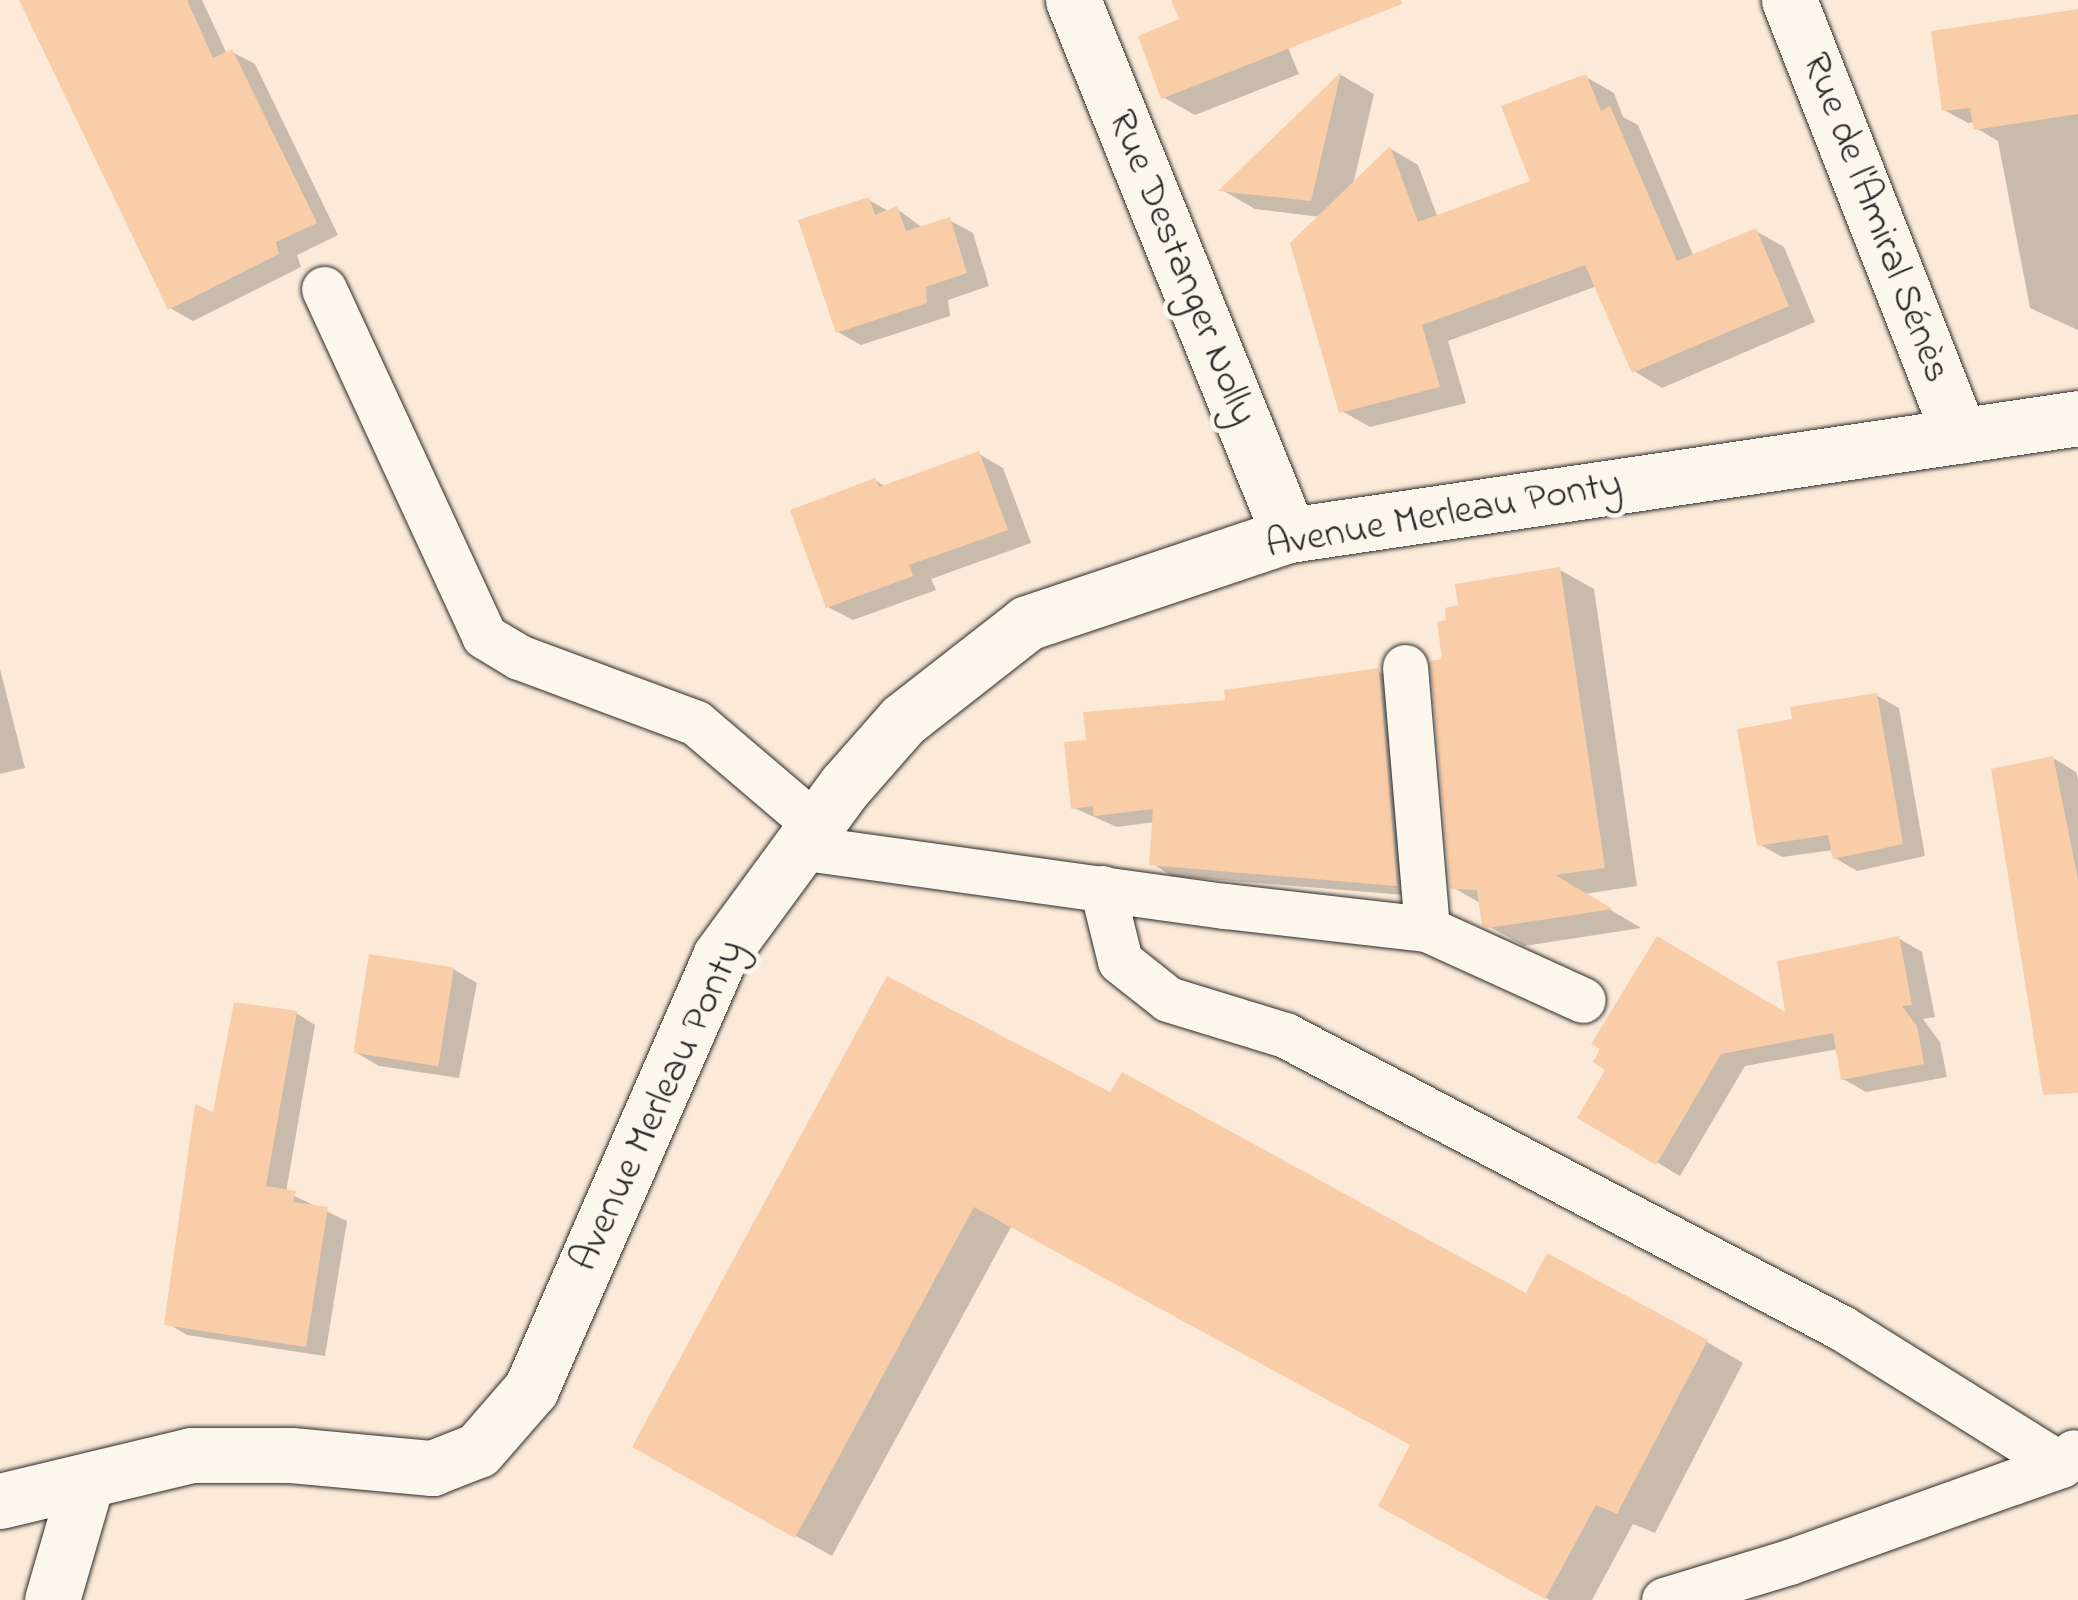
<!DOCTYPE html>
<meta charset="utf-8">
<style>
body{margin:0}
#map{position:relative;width:2078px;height:1600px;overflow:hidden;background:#fbead8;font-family:"Indie Flower",sans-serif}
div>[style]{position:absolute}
.shadow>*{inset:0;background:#0003}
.building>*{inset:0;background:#facda9;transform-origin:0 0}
.roads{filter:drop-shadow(0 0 2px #2b2b2b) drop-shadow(0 0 2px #2b2b2b)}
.lane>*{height:45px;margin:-22.5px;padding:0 22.5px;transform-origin:22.5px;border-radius:22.5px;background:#fbf7ec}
.street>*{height:55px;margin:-27.5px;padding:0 27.5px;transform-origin:27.5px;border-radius:27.5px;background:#fbf7ec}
span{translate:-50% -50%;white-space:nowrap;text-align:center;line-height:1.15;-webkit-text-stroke:10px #fbf7ec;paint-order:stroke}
.street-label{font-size:40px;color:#2b2b2b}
</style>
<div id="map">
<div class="shadow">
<i style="clip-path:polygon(22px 0,202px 0,227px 54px,232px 52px,255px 64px,338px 235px,297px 255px,301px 267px,193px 321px,170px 308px)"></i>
<i style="clip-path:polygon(1174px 0,1268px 0,1299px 74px,1195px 115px,1163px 97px,1183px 20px)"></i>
<i style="clip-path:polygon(2078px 11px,2078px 330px,2030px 308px,1998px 141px,1976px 128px,1975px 122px,1968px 123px,1944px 110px)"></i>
<i style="clip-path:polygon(1341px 75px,1374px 94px,1353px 185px,1391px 149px,1418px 165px,1438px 218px,1533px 182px,1586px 77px,1614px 93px,1623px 117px,1638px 125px,1694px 257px,1756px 231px,1784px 247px,1815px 322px,1662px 388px,1634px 371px,1597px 286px,1448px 341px,1466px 403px,1370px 427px,1342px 411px,1321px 217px,1255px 209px,1222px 190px)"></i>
<i style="clip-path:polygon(869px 200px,890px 212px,897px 209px,923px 228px,949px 220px,973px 233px,989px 286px,948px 300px,950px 316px,861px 345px,838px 332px)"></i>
<i style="clip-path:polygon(979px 454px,1003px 468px,1031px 543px,931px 579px,936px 590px,853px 620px,828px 607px,875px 480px,886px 487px)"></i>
<i style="clip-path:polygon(1560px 570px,1594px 589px,1637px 886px,1584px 894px,1641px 928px,1524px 946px,1485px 924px,1482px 904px,1452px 887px,1445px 662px)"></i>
<i style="clip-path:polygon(0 669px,25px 768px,0 774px)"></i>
<i style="clip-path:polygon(1378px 671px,1399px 683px,1417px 896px,1172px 876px,1151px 863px,1155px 822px,1117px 827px,1074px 808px,1089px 743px,1228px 702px)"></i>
<i style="clip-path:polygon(1876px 695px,1899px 708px,1925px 856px,1857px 871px,1835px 858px,1833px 850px,1782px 857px,1759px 844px,1795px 721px)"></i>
<i style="clip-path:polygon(2053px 758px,2076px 772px,2078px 780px,2078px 993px)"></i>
<i style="clip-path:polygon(1898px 938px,1922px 952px,1935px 1017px,1923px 1019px,1940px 1042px,1947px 1077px,1866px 1092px,1843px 1079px,1838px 1049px,1745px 1066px,1680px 1176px,1580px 1117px,1789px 1016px)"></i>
<i style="clip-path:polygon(453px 969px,477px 983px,459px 1078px,379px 1066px,355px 1052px)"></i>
<i style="clip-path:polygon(296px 1013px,315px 1025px,286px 1192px,347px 1221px,325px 1356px,187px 1335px,167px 1323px,215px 1115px)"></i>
<i style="clip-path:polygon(1111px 1095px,1527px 1296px,1707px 1342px,1743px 1363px,1655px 1533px,1633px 1524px,1592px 1600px,1550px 1600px,1381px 1505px,1412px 1445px,1012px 1225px,832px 1556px,635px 1446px)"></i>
</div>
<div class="building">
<i style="clip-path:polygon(19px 0,187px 0,213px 58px,232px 49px,317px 223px,276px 242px,279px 254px,168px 310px)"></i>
<i style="clip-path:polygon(1171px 0,1401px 0,1402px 4px,1161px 99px,1138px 36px,1179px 19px)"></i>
<i style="clip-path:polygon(2078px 9px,2078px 114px,1974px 130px,1970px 108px,1942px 111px,1931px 31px)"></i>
<i style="clip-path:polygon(1341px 72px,1311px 201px,1218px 191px)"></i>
<i style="clip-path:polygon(1586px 74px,1601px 111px,1610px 106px,1677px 261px,1756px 228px,1789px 306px,1632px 373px,1585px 265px,1422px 325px,1440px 387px,1339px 413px,1290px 243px,1390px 146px,1418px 222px,1530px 181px,1501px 106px)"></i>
<i style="clip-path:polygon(869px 197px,875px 215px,897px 206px,906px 231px,950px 217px,967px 273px,926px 287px,927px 303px,836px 333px,798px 220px)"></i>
<i style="clip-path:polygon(979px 451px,1008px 530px,909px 565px,913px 576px,826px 608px,790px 510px,875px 478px,879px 487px)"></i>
<i style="clip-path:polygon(1560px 567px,1605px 868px,1555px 875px,1613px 909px,1488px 928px,1482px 925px,1477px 890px,1450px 889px,1430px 661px,1442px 659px,1437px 622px,1446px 620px,1445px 608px,1458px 605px,1455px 584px)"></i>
<i style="clip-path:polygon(1379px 668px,1397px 886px,1149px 865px,1153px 809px,1094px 816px,1093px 806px,1071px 809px,1064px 742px,1086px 740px,1083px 712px,1225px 700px,1224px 690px)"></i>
<i style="clip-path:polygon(1877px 693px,1903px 844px,1833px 859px,1828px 835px,1757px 846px,1737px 729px,1792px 719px,1790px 707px)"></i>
<i style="clip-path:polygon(2053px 756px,2078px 879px,2078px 1093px,2043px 1095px,1991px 769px)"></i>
<i style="clip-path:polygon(1657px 936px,1785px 1012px,1777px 961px,1899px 936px,1912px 1005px,1902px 1006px,1917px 1026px,1924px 1064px,1841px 1080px,1833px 1033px,1721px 1054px,1656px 1165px,1577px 1118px,1605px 1070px,1593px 1062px,1600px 1049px,1591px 1044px)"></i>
<i style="left:369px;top:954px;width:86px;height:100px;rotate:9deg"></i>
<i style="clip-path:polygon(887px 976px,1110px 1092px,1122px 1072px,1526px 1293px,1547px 1253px,1708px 1340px,1617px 1514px,1596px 1505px,1545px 1599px,1378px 1506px,1410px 1445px,974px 1207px,795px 1538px,632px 1447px)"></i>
<i style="clip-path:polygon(234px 1002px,297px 1011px,266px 1186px,296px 1191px,293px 1202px,328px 1207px,306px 1347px,164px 1325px,195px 1104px,213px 1112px)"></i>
</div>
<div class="roads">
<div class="lane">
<i style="left:324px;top:289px;width:382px;rotate:65.2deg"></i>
<i style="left:484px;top:636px;width:41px;rotate:31deg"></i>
<i style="left:519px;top:657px;width:189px;rotate:20.4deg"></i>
<i style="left:696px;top:723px;width:157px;rotate:40.4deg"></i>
<i style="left:1405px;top:667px;width:263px;rotate:85.2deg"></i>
<i style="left:799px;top:847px;width:430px;rotate:7.9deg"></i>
<i style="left:1225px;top:906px;width:203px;rotate:6.5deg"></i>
<i style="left:1427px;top:929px;width:171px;rotate:24.5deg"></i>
<i style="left:1102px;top:888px;width:75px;rotate:76.1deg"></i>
<i style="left:1120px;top:961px;width:61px;rotate:38.4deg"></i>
<i style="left:1168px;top:999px;width:122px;rotate:17.1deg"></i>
<i style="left:1285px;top:1035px;width:629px;rotate:27.75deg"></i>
<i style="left:1842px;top:1328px;width:258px;rotate:32deg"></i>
<i style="left:1664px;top:1600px;width:131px;rotate:-16.9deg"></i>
<i style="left:1789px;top:1562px;width:238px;rotate:-19.7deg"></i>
<i style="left:2013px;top:1482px;width:51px;rotate:-19.5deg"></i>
<i style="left:2061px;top:1465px;width:18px;rotate:-45deg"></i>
</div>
<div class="street">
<i style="left:1073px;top:0;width:577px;rotate:68.01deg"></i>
<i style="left:1789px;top:0;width:468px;rotate:68.6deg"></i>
<i style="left:0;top:1501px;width:197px;rotate:-13.5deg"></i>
<i style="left:192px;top:1455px;width:99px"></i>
<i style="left:291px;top:1455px;width:142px;rotate:5.3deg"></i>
<i style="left:432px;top:1468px;width:49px;rotate:-21.4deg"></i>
<i style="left:478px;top:1450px;width:81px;rotate:-49deg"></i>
<i style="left:531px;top:1389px;width:472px;rotate:-66.4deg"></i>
<i style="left:720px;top:956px;width:211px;rotate:-53.7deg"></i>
<i style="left:845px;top:786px;width:88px;rotate:-48.7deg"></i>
<i style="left:903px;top:720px;width:157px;rotate:-38deg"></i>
<i style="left:1027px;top:623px;width:276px;rotate:-18.6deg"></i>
<i style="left:1289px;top:535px;width:798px;rotate:-8.43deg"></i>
<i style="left:52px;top:1600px;width:122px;rotate:-73.8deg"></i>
</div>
</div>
<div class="street-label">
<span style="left:1875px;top:218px;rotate:69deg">Rue de l'Amiral Sénès</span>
<span style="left:1181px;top:268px;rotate:68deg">Rue Destanger Nolly</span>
<span style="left:1444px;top:516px;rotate:-10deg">Avenue Merleau Ponty</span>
<span style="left:659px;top:1106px;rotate:-65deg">Avenue Merleau Ponty</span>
</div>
</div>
